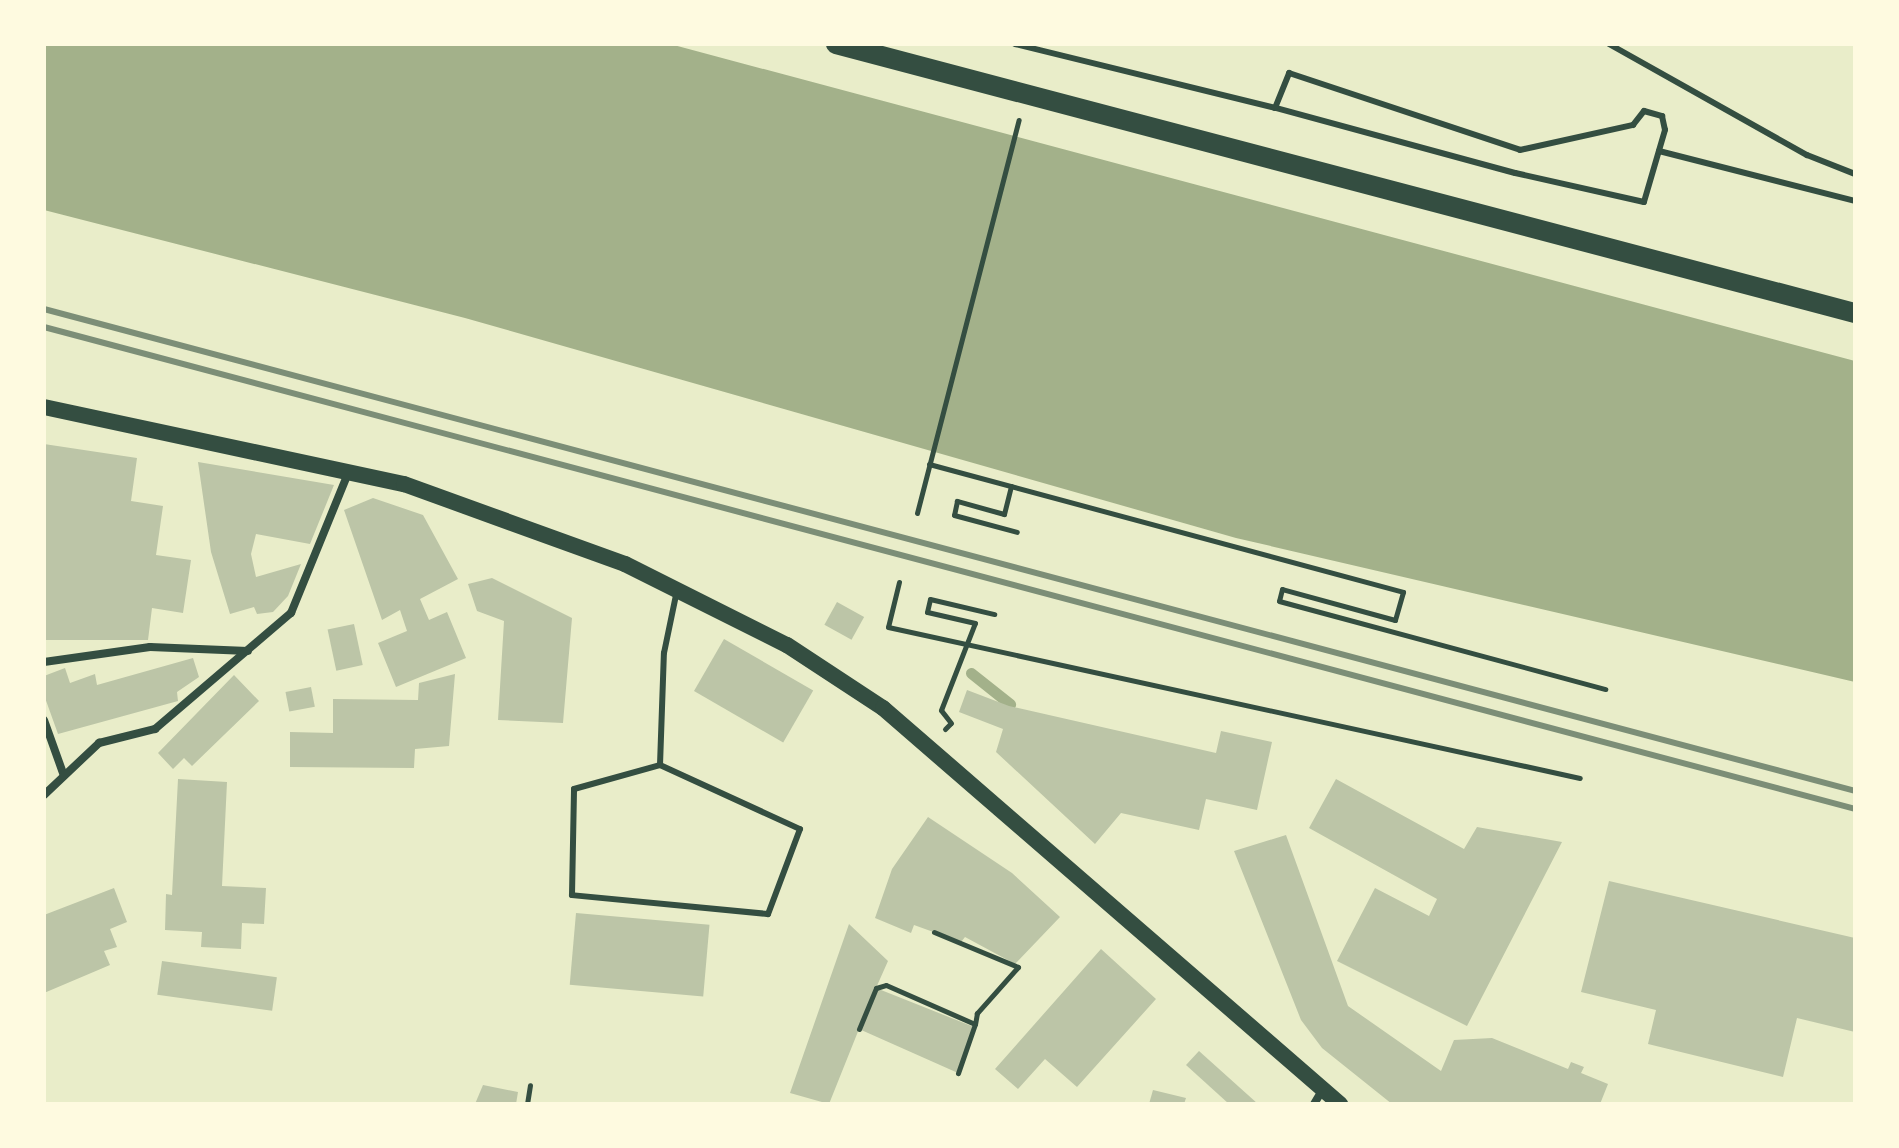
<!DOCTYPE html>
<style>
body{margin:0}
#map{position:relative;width:1899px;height:1148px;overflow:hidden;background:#e9edc9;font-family:Helvetica,sans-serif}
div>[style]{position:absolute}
.water>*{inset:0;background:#a3b18a}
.stream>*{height:11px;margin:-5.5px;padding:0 5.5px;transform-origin:5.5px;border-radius:5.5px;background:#a3b18a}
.building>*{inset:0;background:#bcc5a7;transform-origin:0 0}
.path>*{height:5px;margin:-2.5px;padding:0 2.5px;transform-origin:2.5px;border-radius:2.5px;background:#344e41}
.service>*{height:6px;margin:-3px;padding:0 3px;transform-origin:3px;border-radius:3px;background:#344e41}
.minor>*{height:8px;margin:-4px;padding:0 4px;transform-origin:4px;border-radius:4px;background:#344e41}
.secondary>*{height:16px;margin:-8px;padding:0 8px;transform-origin:8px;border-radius:8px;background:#344e41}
.primary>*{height:20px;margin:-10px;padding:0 10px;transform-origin:10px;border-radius:10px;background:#344e41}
.rail>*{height:6px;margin:-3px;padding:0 3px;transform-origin:3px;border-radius:3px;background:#7c8e77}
span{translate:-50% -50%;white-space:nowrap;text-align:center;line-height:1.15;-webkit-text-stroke:6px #fefae0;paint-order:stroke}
.frame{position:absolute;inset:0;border:46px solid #fefae0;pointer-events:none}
</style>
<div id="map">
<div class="water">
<i style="clip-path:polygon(44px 44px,670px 44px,1855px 361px,1855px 682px,1236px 538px,465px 318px,44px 210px)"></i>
</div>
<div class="stream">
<i style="left:971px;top:673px;width:50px;rotate:38.5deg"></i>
</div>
<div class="building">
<i style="clip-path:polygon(44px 444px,137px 458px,131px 501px,163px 506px,156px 555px,191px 560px,183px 613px,152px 608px,148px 640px,44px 640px)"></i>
<i style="clip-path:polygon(198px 462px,334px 485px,310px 544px,256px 534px,251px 554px,256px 577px,301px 564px,288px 596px,273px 612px,257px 614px,254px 607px,230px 614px,211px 552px)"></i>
<i style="clip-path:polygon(373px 498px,423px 515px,458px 579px,420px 599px,429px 620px,447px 612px,466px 658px,396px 687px,378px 643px,407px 631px,400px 610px,382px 620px,344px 510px)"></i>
<i style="clip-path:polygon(492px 578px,572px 618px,563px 723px,498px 720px,504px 621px,477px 611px,468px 584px)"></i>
<i style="left:837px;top:602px;width:31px;height:26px;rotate:29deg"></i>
<i style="left:354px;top:624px;width:42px;height:27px;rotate:78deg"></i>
<i style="left:724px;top:639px;width:103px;height:60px;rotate:30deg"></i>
<i style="clip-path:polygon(193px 658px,199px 677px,177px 692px,178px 701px,58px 734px,44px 695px,44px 676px,65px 668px,70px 683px,95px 674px,97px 685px)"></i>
<i style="clip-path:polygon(455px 674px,449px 746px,415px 749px,414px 768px,290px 767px,290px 732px,333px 733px,333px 699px,418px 700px,419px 683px)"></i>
<i style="clip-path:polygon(234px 675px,259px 701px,192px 766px,184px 758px,173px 769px,158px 753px)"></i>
<i style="left:311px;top:687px;width:20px;height:26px;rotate:79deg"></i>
<i style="clip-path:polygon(967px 690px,1009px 706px,1216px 753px,1221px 731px,1272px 742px,1257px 810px,1206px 799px,1199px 830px,1121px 813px,1095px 844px,996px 752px,1003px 729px,959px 712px)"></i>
<i style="clip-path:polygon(178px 779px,227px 782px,222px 886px,266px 888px,264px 924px,242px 923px,241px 949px,201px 947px,202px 932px,165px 930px,166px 894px,172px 895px)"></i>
<i style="clip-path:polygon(1336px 779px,1464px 849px,1477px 827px,1562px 842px,1467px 1026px,1337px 961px,1375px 888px,1429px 916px,1437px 899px,1309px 828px)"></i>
<i style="clip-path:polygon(928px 817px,1012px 873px,1060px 917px,1015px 964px,965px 937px,961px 942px,914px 925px,911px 933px,875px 918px,892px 869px)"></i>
<i style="clip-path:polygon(1286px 835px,1348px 1006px,1441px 1071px,1454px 1040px,1492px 1038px,1568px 1069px,1571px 1062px,1584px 1067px,1581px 1073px,1608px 1084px,1600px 1104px,1392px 1104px,1322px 1048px,1301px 1020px,1234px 851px)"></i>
<i style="clip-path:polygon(1609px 881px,1855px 938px,1855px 1032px,1797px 1018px,1783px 1077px,1648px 1044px,1656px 1010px,1581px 992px)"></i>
<i style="clip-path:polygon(114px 888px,127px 922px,110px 929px,117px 947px,104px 951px,110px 965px,44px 993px,44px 915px)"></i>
<i style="left:576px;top:913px;width:134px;height:72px;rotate:5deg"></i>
<i style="clip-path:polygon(849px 924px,888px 961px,876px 988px,974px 1027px,958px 1073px,859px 1029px,829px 1104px,790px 1093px)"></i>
<i style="clip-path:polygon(1101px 949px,1156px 999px,1077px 1087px,1045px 1059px,1018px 1089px,995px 1069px)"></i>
<i style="left:162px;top:961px;width:116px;height:34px;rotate:8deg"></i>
<i style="clip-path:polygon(1199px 1051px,1258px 1104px,1229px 1104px,1186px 1065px)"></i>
<i style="clip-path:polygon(483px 1085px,518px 1092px,516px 1104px,475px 1104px)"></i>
<i style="clip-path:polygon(1153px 1090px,1186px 1098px,1184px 1104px,1149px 1104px)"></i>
</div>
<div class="path">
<i style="left:929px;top:464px;width:491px;rotate:15.1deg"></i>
<i style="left:1403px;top:592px;width:29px;rotate:106deg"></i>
<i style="left:1395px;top:620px;width:117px;rotate:-164.7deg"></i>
<i style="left:1282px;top:589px;width:12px;rotate:104deg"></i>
<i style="left:1279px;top:601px;width:338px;rotate:15.1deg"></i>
<i style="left:1011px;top:486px;width:29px;rotate:104deg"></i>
<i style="left:1004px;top:514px;width:49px;rotate:-164.5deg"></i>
<i style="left:957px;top:501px;width:14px;rotate:102deg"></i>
<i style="left:954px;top:515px;width:65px;rotate:15.1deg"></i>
<i style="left:917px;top:513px;width:406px;rotate:-75.5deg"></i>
<i style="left:899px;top:582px;width:46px;rotate:103.7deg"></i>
<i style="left:888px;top:627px;width:708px;rotate:12.31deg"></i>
<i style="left:945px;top:729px;width:8px;rotate:-45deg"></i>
<i style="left:951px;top:723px;width:16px;rotate:-128deg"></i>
<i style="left:941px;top:710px;width:93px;rotate:-68.7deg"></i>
<i style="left:975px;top:623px;width:49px;rotate:-167.1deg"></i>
<i style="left:927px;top:612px;width:13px;rotate:-77deg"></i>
<i style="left:930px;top:599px;width:66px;rotate:13.2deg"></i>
<i style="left:934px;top:932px;width:91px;rotate:22.6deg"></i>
<i style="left:1018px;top:967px;width:62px;rotate:131.7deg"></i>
<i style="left:977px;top:1013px;width:11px;rotate:100deg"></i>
<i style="left:859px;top:1029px;width:44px;rotate:-67.5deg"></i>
<i style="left:876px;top:988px;width:10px;rotate:-17deg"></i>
<i style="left:886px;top:985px;width:97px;rotate:23.7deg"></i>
<i style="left:975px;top:1024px;width:52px;rotate:109.1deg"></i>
<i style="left:527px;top:1104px;width:19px;rotate:-81deg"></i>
</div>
<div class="service">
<i style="left:1015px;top:44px;width:268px;rotate:13.8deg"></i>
<i style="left:1609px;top:44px;width:227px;rotate:29.3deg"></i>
<i style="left:1807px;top:155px;width:52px;rotate:21.6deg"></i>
<i style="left:1289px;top:73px;width:243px;rotate:18.4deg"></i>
<i style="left:1520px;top:150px;width:116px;rotate:-12.5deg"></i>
<i style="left:1633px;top:125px;width:18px;rotate:-52deg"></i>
<i style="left:1644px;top:111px;width:19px;rotate:16deg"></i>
<i style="left:1662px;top:116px;width:14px;rotate:78deg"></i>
<i style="left:1665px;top:130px;width:75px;rotate:106.3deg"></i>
<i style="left:1644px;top:202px;width:132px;rotate:-167.3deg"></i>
<i style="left:1515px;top:173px;width:249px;rotate:-164.8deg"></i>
<i style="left:1275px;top:108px;width:38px;rotate:-68deg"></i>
<i style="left:1659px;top:151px;width:202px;rotate:14.3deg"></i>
<i style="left:660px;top:765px;width:154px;rotate:24.6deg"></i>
<i style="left:800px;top:829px;width:91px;rotate:110.6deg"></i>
<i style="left:768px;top:914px;width:197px;rotate:-174.5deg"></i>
<i style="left:572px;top:895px;width:106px;rotate:-88.9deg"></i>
<i style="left:574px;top:789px;width:89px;rotate:-15.6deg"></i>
<i style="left:660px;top:765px;width:112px;rotate:-88deg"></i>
<i style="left:664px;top:653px;width:64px;rotate:-78.3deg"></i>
</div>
<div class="minor">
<i style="left:44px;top:662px;width:107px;rotate:-8.1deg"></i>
<i style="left:150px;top:647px;width:98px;rotate:2.3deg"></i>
<i style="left:44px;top:720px;width:59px;rotate:70.3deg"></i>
<i style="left:44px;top:795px;width:76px;rotate:-43.4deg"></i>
<i style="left:99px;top:743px;width:58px;rotate:-14deg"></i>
<i style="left:155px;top:729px;width:179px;rotate:-40.5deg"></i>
<i style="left:291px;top:613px;width:151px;rotate:-67.8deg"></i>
<i style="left:1314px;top:1104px;width:17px;rotate:-59deg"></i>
</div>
<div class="secondary">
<i style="left:44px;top:407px;width:368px;rotate:12.1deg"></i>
<i style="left:404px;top:484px;width:235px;rotate:19.9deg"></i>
<i style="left:625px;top:564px;width:181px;rotate:26.6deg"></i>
<i style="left:787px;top:645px;width:115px;rotate:33.3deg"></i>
<i style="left:883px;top:708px;width:605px;rotate:40.91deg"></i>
</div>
<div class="primary">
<i style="left:836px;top:44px;width:1054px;rotate:14.79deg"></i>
</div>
<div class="rail">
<i style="left:44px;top:309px;width:1874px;rotate:14.9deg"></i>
<i style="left:44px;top:327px;width:1874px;rotate:14.9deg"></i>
</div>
<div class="frame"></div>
</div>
